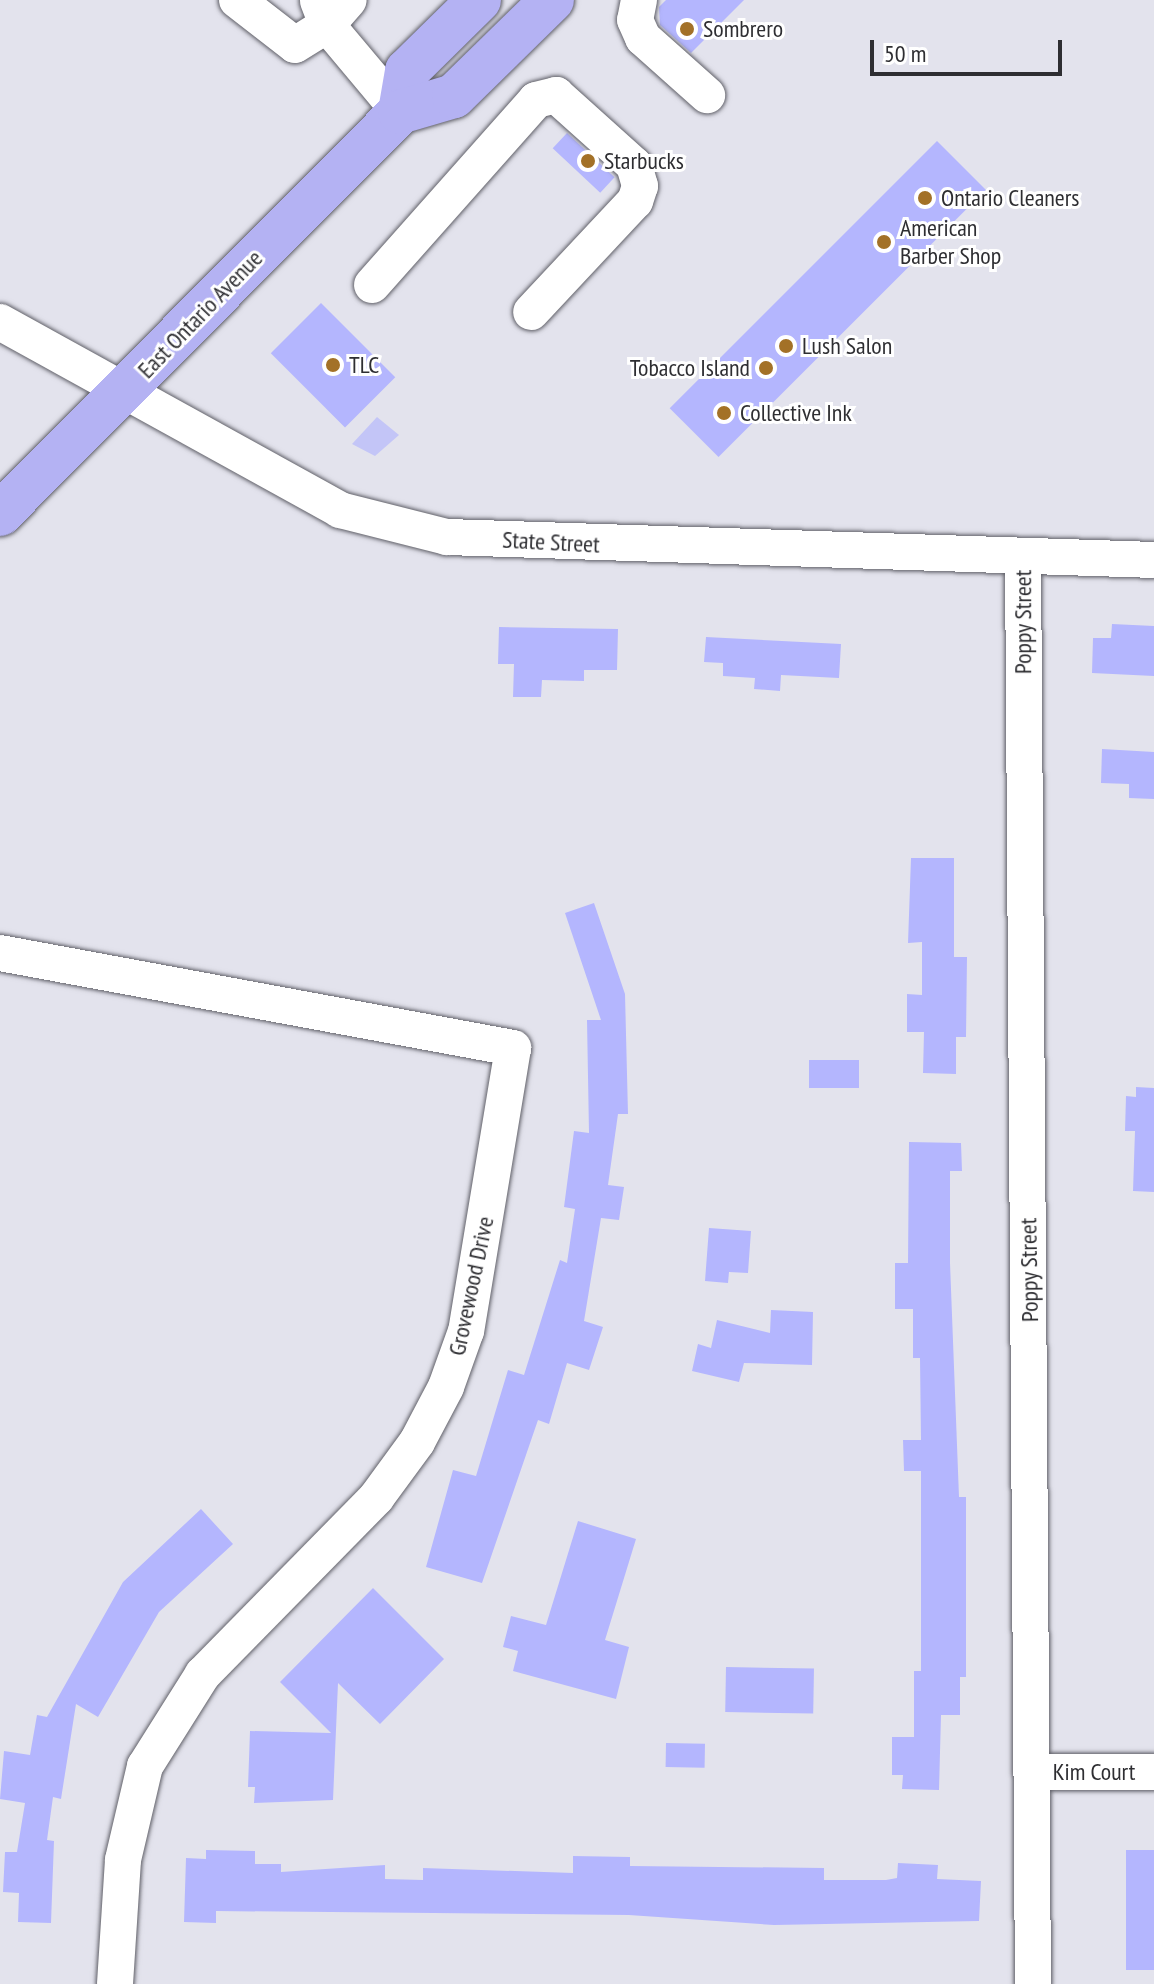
<!DOCTYPE html>
<style>
body{margin:0}
#map{position:relative;width:1154px;height:1984px;overflow:hidden;background:#e3e3ed;font-family:"PT Sans Narrow",sans-serif}
div>[style]{position:absolute}
.green>*{inset:0;background:#c3c5f7}
.building>*{inset:0;background:#b4b6fe;transform-origin:0 0}
.roads{filter:drop-shadow(0 0 2px #606068) drop-shadow(0 0 2px #606068)}
.minor>*{height:36px;margin:-18px;padding:0 18px;transform-origin:18px;border-radius:18px;background:#fff}
.major>*{height:44px;margin:-22px;padding:0 22px;transform-origin:22px;border-radius:22px;background:#b4b2f3}
.dots>*{width:22px;height:22px;translate:-50% -50%;box-sizing:border-box;border:4px solid #fff;border-radius:50%}
span{translate:-50% -50%;white-space:nowrap;text-align:center;line-height:1.15;-webkit-text-stroke:6px #fff;paint-order:stroke}
.poi-label{font-size:24px;color:#2e2e32}
.left{translate:0 -50%;text-align:left}
.right{translate:-100% -50%;text-align:right}
.street-label{font-size:24px;color:#2e2e32}
.scale{position:absolute;left:870px;top:40px;width:192px;height:36px;box-sizing:border-box;border:4px solid #2e2e32;border-top:0;padding-left:10px;font-size:24px;line-height:28px;white-space:nowrap;color:#2e2e32;-webkit-text-stroke:6px #fff;paint-order:stroke}
</style>
<div id="map">
<div class="green">
<i style="clip-path:polygon(377px 417px,399px 435px,375px 456px,352px 444px)"></i>
</div>
<div class="building">
<i style="clip-path:polygon(666px 0,744px 0,691px 53px,660px 25px,659px 7px)"></i>
<i style="left:567px;top:133px;width:65px;height:21px;rotate:43deg"></i>
<i style="left:937px;top:141px;width:69px;height:378px;rotate:45deg"></i>
<i style="left:321px;top:303px;width:105px;height:71px;rotate:45deg"></i>
<i style="clip-path:polygon(1112px 624px,1154px 626px,1154px 676px,1092px 673px,1093px 638px,1111px 638px)"></i>
<i style="clip-path:polygon(499px 627px,618px 629px,617px 670px,584px 670px,584px 681px,542px 680px,541px 697px,513px 697px,514px 664px,498px 664px)"></i>
<i style="clip-path:polygon(706px 637px,841px 644px,839px 678px,781px 675px,780px 691px,754px 689px,755px 678px,723px 676px,723px 663px,704px 662px)"></i>
<i style="clip-path:polygon(1102px 749px,1154px 752px,1154px 799px,1129px 798px,1129px 784px,1101px 783px)"></i>
<i style="clip-path:polygon(911px 858px,954px 858px,954px 957px,967px 957px,966px 1037px,956px 1037px,956px 1074px,923px 1073px,924px 1032px,907px 1032px,907px 994px,922px 995px,922px 942px,908px 943px)"></i>
<i style="clip-path:polygon(594px 903px,625px 994px,628px 1114px,618px 1114px,608px 1185px,624px 1187px,619px 1220px,601px 1218px,584px 1321px,603px 1327px,589px 1370px,567px 1363px,549px 1424px,538px 1420px,482px 1583px,426px 1567px,453px 1470px,476px 1476px,508px 1370px,524px 1375px,560px 1260px,567px 1263px,575px 1209px,564px 1207px,574px 1131px,589px 1133px,587px 1020px,601px 1020px,565px 913px)"></i>
<i style="left:859px;top:1060px;width:28px;height:50px;rotate:90deg"></i>
<i style="clip-path:polygon(1136px 1087px,1154px 1088px,1154px 1192px,1133px 1191px,1135px 1131px,1125px 1131px,1126px 1096px,1136px 1097px)"></i>
<i style="clip-path:polygon(909px 1142px,961px 1143px,962px 1171px,950px 1171px,950px 1263px,959px 1497px,966px 1497px,966px 1677px,960px 1677px,960px 1715px,941px 1715px,939px 1790px,902px 1789px,903px 1775px,892px 1775px,892px 1737px,914px 1737px,914px 1671px,921px 1671px,921px 1471px,904px 1471px,903px 1440px,921px 1440px,920px 1358px,913px 1358px,913px 1309px,895px 1309px,895px 1263px,908px 1263px)"></i>
<i style="clip-path:polygon(709px 1228px,751px 1231px,748px 1273px,729px 1272px,728px 1283px,705px 1281px)"></i>
<i style="clip-path:polygon(771px 1310px,813px 1312px,812px 1365px,744px 1363px,739px 1382px,692px 1371px,698px 1344px,711px 1348px,717px 1320px,770px 1333px)"></i>
<i style="clip-path:polygon(201px 1509px,233px 1544px,159px 1612px,98px 1717px,76px 1704px,61px 1799px,53px 1797px,47px 1840px,54px 1841px,51px 1923px,18px 1922px,19px 1893px,3px 1892px,5px 1852px,17px 1852px,25px 1803px,0 1799px,4px 1751px,30px 1755px,37px 1715px,47px 1717px,123px 1582px)"></i>
<i style="clip-path:polygon(578px 1521px,636px 1539px,605px 1640px,629px 1647px,616px 1699px,513px 1671px,518px 1651px,503px 1647px,511px 1616px,546px 1625px)"></i>
<i style="clip-path:polygon(373px 1588px,444px 1659px,380px 1724px,338px 1683px,333px 1800px,254px 1803px,255px 1787px,248px 1787px,250px 1731px,331px 1733px,280px 1682px)"></i>
<i style="left:726px;top:1667px;width:88px;height:45px;rotate:1deg"></i>
<i style="left:666px;top:1743px;width:39px;height:24px;rotate:1deg"></i>
<i style="clip-path:polygon(206px 1850px,255px 1851px,255px 1864px,281px 1864px,281px 1872px,385px 1865px,385px 1879px,423px 1880px,423px 1868px,573px 1873px,573px 1856px,630px 1857px,630px 1866px,824px 1868px,824px 1880px,886px 1880px,897px 1878px,898px 1863px,938px 1865px,937px 1879px,981px 1881px,979px 1921px,774px 1925px,629px 1915px,216px 1911px,216px 1923px,184px 1922px,186px 1858px,206px 1859px)"></i>
<i style="left:1126px;top:1850px;width:28px;height:120px"></i>
</div>
<div class="roads">
<div class="minor">
<i style="left:237px;top:0;width:73px;rotate:37.8deg"></i>
<i style="left:295px;top:45px;width:38px;rotate:-32deg"></i>
<i style="left:327px;top:25px;width:33px;rotate:-49deg"></i>
<i style="left:639px;top:0;width:20px;rotate:101deg"></i>
<i style="left:635px;top:20px;width:20px;rotate:66deg"></i>
<i style="left:643px;top:38px;width:86px;rotate:41.7deg"></i>
<i style="left:318px;top:1px;width:26px;rotate:69deg"></i>
<i style="left:327px;top:25px;width:114px;rotate:50deg"></i>
<i style="left:372px;top:285px;width:247px;rotate:-48.4deg"></i>
<i style="left:536px;top:100px;width:21px;rotate:-14deg"></i>
<i style="left:556px;top:95px;width:105px;rotate:41.9deg"></i>
<i style="left:634px;top:165px;width:22px;rotate:74deg"></i>
<i style="left:640px;top:186px;width:16px;rotate:108deg"></i>
<i style="left:635px;top:201px;width:152px;rotate:133.1deg"></i>
<i style="left:0;top:322px;width:389px;rotate:28.9deg"></i>
<i style="left:340px;top:510px;width:110px;rotate:14.2deg"></i>
<i style="left:447px;top:537px;width:707px;rotate:1.86deg"></i>
<i style="left:1023px;top:556px;width:1428px;rotate:89.6deg"></i>
<i style="left:0;top:953px;width:522px;rotate:10.49deg"></i>
<i style="left:513px;top:1048px;width:287px;rotate:99.4deg"></i>
<i style="left:466px;top:1331px;width:59px;rotate:109.7deg"></i>
<i style="left:446px;top:1387px;width:62px;rotate:117.8deg"></i>
<i style="left:417px;top:1442px;width:69px;rotate:126.2deg"></i>
<i style="left:376px;top:1498px;width:247px;rotate:134.5deg"></i>
<i style="left:203px;top:1674px;width:109px;rotate:122.2deg"></i>
<i style="left:145px;top:1766px;width:97px;rotate:103.2deg"></i>
<i style="left:123px;top:1860px;width:124px;rotate:93.7deg"></i>
<i style="left:1033px;top:1772px;width:121px"></i>
</div>
<div class="major">
<i style="left:400px;top:112px;width:42px;rotate:-80.3deg"></i>
<i style="left:407px;top:71px;width:101px;rotate:-44.6deg"></i>
<i style="left:0;top:514px;width:567px;rotate:-45.14deg"></i>
<i style="left:400px;top:112px;width:56px;rotate:-16.5deg"></i>
<i style="left:454px;top:96px;width:137px;rotate:-44.4deg"></i>
</div>
</div>
<div class="dots">
<i style="left:687px;top:29px;background:#a37127"></i>
<i style="left:588px;top:161px;background:#a37127"></i>
<i style="left:925px;top:198px;background:#a37127"></i>
<i style="left:884px;top:242px;background:#a37127"></i>
<i style="left:786px;top:346px;background:#a37127"></i>
<i style="left:333px;top:365px;background:#a37127"></i>
<i style="left:766px;top:368px;background:#a37127"></i>
<i style="left:724px;top:413px;background:#a37127"></i>
</div>
<div class="poi-label">
<span class="left" style="left:703px;top:29px">Sombrero</span>
<span class="left" style="left:604px;top:161px">Starbucks</span>
<span class="left" style="left:941px;top:198px">Ontario Cleaners</span>
<span class="left" style="left:900px;top:242px">American<br>Barber Shop</span>
<span class="left" style="left:802px;top:346px">Lush Salon</span>
<span class="left" style="left:349px;top:365px">TLC</span>
<span class="right" style="left:750px;top:368px">Tobacco Island</span>
<span class="left" style="left:740px;top:413px">Collective Ink</span>
</div>
<div class="street-label">
<span style="left:200px;top:314px;rotate:-46deg">East Ontario Avenue</span>
<span style="left:551px;top:542px;rotate:3deg">State Street</span>
<span style="left:1023px;top:622px;rotate:-90deg">Poppy Street</span>
<span style="left:1029px;top:1270px;rotate:-91deg">Poppy Street</span>
<span style="left:471px;top:1286px;rotate:-78deg">Grovewood Drive</span>
<span style="left:1094px;top:1772px">Kim Court</span>
</div>
<div class="scale">50 m</div>
</div>
